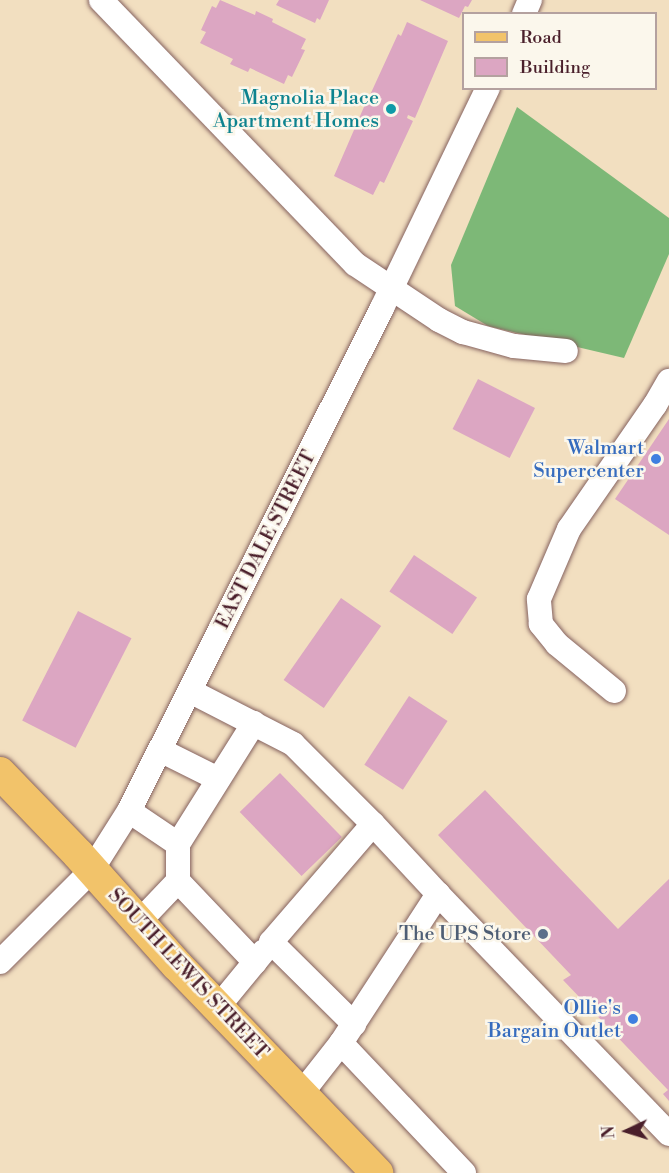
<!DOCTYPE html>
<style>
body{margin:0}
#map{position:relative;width:669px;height:1173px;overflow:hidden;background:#f2dfc0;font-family:"Libre Bodoni",serif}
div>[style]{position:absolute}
.forest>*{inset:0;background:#7db877}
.building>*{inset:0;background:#dca6c2;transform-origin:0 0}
.roads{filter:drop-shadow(0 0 2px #85625f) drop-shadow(0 0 2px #85625f)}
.minor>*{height:24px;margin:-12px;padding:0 12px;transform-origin:12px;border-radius:12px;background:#fff}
.major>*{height:32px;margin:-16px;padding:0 16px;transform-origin:16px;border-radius:16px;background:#f2c36a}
.dots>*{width:16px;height:16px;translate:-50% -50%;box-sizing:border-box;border:3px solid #fbf7ec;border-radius:50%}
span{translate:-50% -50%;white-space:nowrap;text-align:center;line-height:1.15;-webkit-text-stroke:5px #fbf7ec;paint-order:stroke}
.culture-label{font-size:20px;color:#0d838f}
.right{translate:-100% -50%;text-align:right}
.shop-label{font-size:20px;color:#366cbe}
.street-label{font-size:20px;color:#4a1f2b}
.service-label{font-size:20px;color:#4e5e75}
.legend{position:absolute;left:462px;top:12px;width:195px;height:78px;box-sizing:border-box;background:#fbf7ec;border:2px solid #b4a19f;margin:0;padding:8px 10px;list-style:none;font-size:18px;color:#4a1f2b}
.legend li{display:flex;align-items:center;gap:12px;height:30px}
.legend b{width:30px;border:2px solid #b4a19f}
.north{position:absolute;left:597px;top:1101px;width:60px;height:60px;-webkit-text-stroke:4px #fbf7ec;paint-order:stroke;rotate:266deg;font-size:16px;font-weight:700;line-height:24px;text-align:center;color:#4a1f2b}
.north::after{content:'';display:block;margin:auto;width:21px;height:27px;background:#4a1f2b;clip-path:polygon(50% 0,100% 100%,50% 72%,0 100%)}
</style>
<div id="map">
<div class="forest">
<i style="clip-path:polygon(517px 107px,669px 218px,669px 254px,624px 358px,488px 326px,455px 306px,451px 265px)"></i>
</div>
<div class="building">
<i style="clip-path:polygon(220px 0,255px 15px,256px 11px,273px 19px,272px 22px,306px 39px,301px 49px,305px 50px,292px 77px,288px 75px,284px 84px,250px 68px,248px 72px,230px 64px,233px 59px,200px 43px,206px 32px,201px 30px,212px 6px,216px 8px)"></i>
<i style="clip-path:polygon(279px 0,329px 0,320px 20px,317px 18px,315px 23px,276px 5px)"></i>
<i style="clip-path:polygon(420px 0,472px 0,468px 7px,465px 6px,459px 18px)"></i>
<i style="clip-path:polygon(407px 22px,448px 41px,415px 118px,408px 115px,407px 118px,413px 121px,384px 183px,380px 181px,373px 195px,334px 176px,367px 100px,374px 103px,377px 98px,370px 95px,398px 34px,401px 36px)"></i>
<i style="left:478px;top:379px;width:64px;height:56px;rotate:27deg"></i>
<i style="clip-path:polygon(669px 419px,669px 535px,615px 499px)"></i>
<i style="left:414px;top:555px;width:76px;height:44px;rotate:34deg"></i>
<i style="left:341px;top:598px;width:49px;height:100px;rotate:35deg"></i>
<i style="left:78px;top:611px;width:60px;height:123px;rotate:27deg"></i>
<i style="left:409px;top:696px;width:46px;height:82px;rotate:33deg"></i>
<i style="left:280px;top:773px;width:89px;height:56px;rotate:46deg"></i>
<i style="clip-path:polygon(485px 790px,618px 929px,669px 879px,669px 1101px,663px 1094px,668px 1090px,563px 980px,571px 975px,438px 835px)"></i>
</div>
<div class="roads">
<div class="minor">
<i style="left:101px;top:0;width:366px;rotate:46.1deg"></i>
<i style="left:355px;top:264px;width:101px;rotate:33.7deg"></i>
<i style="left:439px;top:320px;width:27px;rotate:27deg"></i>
<i style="left:463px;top:332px;width:53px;rotate:15.4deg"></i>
<i style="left:514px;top:346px;width:52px;rotate:5.5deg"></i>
<i style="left:524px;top:14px;width:15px;rotate:-67deg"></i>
<i style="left:190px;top:691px;width:116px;rotate:27.2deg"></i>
<i style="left:293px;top:744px;width:113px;rotate:45deg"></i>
<i style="left:373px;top:824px;width:156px;rotate:130.8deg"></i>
<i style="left:271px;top:942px;width:117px;rotate:44.7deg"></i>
<i style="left:614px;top:691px;width:74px;rotate:-140.5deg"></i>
<i style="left:557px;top:644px;width:26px;rotate:-129deg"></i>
<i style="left:541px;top:624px;width:25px;rotate:-95deg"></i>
<i style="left:539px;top:599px;width:76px;rotate:-66.8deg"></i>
<i style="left:569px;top:529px;width:151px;rotate:-55.3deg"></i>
<i style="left:655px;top:405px;width:28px;rotate:-60deg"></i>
<i style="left:160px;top:750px;width:65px;rotate:26.6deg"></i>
<i style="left:129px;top:811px;width:59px;rotate:34deg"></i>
<i style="left:178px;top:844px;width:143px;rotate:-57.9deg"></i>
<i style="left:373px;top:824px;width:96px;rotate:47.1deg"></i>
<i style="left:178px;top:844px;width:37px;rotate:90deg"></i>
<i style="left:178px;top:881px;width:112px;rotate:46.5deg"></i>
<i style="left:138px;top:923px;width:58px;rotate:-46.4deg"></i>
<i style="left:0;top:962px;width:129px;rotate:-45deg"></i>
<i style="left:91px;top:871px;width:71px;rotate:-57.7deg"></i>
<i style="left:129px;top:811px;width:563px;rotate:-63.3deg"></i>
<i style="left:382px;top:308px;width:244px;rotate:-64.3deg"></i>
<i style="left:218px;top:1007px;width:72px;rotate:-50.6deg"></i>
<i style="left:301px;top:1094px;width:65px;rotate:-51.9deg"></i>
<i style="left:464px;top:1173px;width:179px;rotate:-133.4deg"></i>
<i style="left:341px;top:1043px;width:178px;rotate:-56.9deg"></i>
<i style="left:438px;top:894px;width:333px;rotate:46.1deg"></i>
</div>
<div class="major">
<i style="left:0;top:773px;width:112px;rotate:46.1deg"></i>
<i style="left:78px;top:854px;width:149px;rotate:48.3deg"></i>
<i style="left:177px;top:965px;width:289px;rotate:46.1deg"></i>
</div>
</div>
<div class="dots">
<i style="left:391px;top:109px;background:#0f9aa8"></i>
<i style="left:656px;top:459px;background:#3f7fe0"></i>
<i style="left:543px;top:934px;background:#5c6f8a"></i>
<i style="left:633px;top:1019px;background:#3f7fe0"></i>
</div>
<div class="culture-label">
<span class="right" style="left:379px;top:110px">Magnolia Place<br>Apartment Homes</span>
</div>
<div class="shop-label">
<span class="right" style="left:644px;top:460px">Walmart<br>Supercenter</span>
<span class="right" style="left:621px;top:1020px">Ollie's<br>Bargain Outlet</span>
</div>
<div class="street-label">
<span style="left:266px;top:540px;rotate:-63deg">EAST DALE STREET</span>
<span style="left:188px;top:974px;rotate:47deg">SOUTH LEWIS STREET</span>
</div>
<div class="service-label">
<span class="right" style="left:531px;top:934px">The UPS Store</span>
</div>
<ul class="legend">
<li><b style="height:8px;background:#f2c36a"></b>Road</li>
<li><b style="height:16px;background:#dca6c2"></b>Building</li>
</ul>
<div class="north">N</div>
</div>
